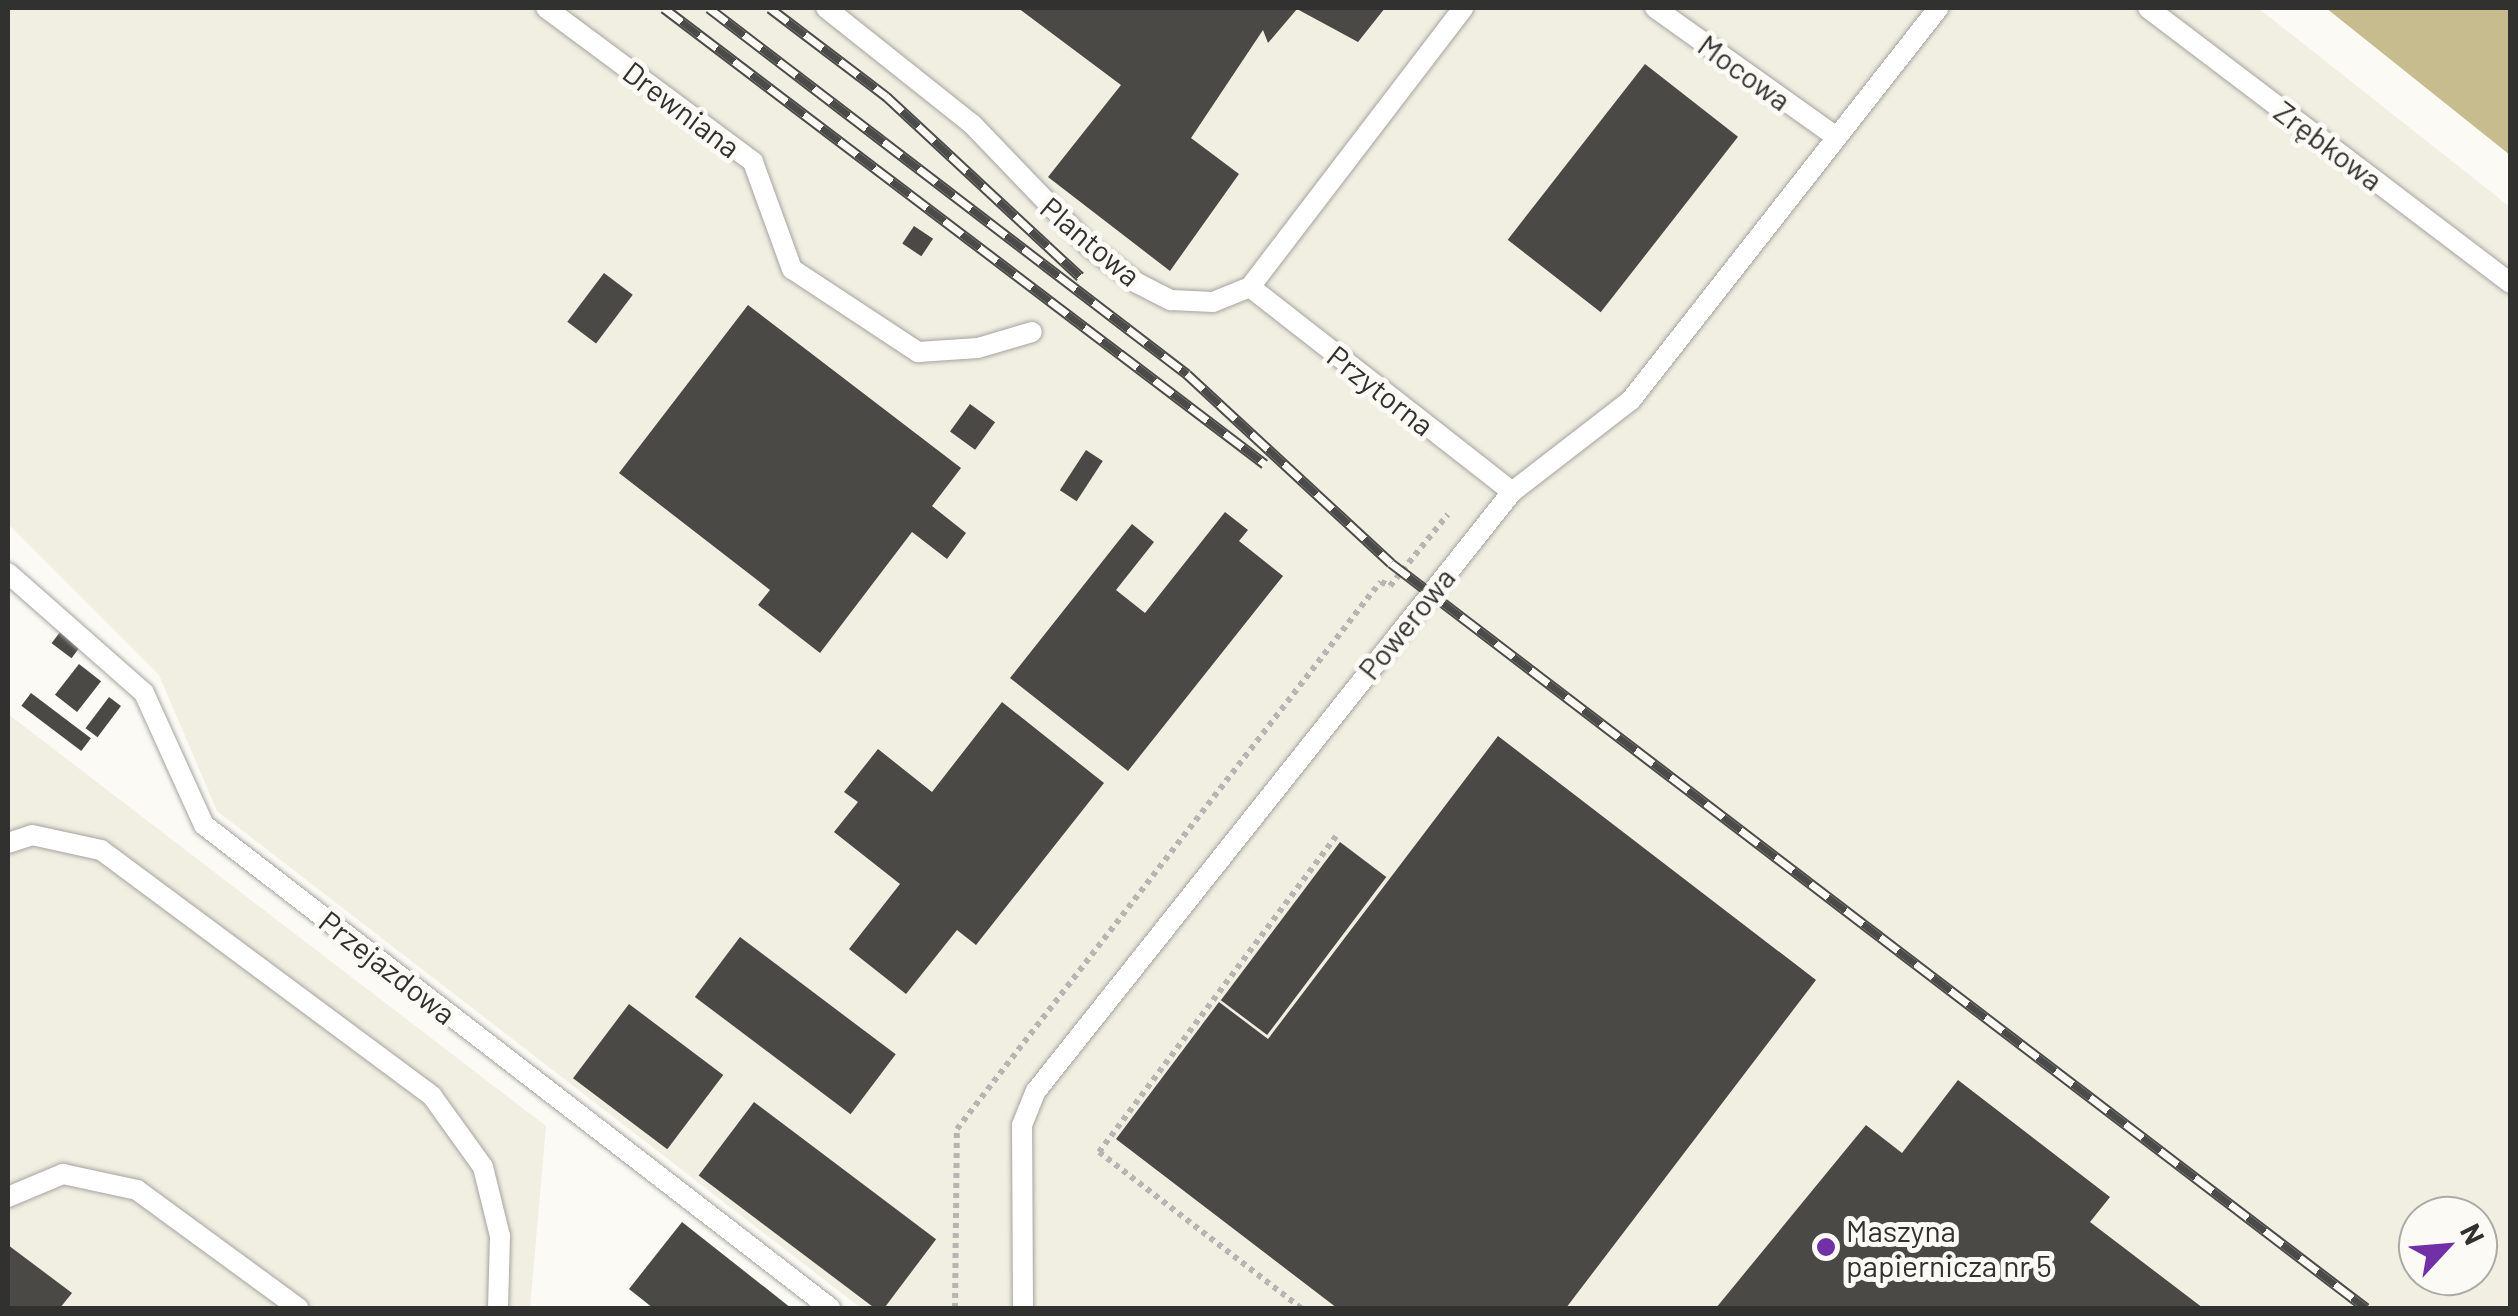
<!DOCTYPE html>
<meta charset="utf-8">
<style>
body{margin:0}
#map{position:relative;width:2518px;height:1316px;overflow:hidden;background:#fbfaf5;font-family:Barlow,sans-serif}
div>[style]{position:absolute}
.built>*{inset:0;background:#f1eee2}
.forest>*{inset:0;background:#c7bc8e}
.building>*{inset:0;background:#4a4945;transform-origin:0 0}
.path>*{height:6px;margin-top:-3px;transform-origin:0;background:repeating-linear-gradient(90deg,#b6b5b1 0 5px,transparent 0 10px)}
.roads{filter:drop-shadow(0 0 2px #a5a49f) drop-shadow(0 0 2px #a5a49f)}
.service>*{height:20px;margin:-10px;padding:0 10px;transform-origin:10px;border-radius:10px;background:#fff}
.rail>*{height:11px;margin-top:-5.5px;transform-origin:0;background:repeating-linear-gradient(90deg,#fbfaf5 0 22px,#4b4b49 0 44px);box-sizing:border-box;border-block:2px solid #4b4b49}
.dots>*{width:28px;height:28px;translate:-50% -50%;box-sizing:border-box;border:5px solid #fbfaf5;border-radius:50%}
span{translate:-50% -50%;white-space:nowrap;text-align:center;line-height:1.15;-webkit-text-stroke:10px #fbfaf5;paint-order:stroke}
.street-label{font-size:30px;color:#31312f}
.poi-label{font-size:30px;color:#31312f}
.left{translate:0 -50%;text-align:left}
.frame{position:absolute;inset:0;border:10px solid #31312f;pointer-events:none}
.north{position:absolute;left:2398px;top:1196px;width:100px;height:100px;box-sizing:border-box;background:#fbfaf5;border:2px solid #aaaaa6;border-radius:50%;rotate:64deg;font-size:28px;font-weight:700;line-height:40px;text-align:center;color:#31312f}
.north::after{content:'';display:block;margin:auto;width:35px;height:45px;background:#7130a5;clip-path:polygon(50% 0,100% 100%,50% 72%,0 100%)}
</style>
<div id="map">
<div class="built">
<i style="clip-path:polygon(evenodd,8px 8px,2258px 8px,2510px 207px,2510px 1308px,861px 1308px,217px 811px,159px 675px,8px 524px,8px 8px,2418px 1216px,2478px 1216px,2478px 1276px,2418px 1276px,2418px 1216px)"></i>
<i style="clip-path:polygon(8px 714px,546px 1126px,530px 1308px,8px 1308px)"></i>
</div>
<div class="forest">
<i style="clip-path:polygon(2326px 8px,2510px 8px,2510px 155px)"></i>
</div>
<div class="building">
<i style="clip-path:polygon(1018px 8px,1385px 8px,1358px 42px,1297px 9px,1268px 43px,1263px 30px,1191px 138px,1239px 174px,1170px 271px,1048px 177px,1121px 85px)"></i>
<i style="left:1645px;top:64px;width:118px;height:223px;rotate:38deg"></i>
<i style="left:914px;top:226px;width:23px;height:21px;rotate:34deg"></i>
<i style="left:604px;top:273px;width:36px;height:61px;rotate:37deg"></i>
<i style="clip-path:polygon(748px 305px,961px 468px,932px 506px,966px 533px,947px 559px,912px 532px,820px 653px,758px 605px,770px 590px,619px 473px)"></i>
<i style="left:970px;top:404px;width:31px;height:34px;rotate:36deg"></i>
<i style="left:1086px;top:450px;width:20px;height:48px;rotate:33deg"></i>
<i style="clip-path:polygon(1225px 512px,1248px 530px,1239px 541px,1283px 576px,1128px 771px,1010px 678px,1132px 524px,1154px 542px,1116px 590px,1145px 613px)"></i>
<i style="left:60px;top:632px;width:25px;height:14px;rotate:37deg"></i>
<i style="left:79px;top:664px;width:28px;height:39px;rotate:38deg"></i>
<i style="left:31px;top:693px;width:75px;height:16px;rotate:37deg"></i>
<i style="left:109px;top:697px;width:15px;height:39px;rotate:37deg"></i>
<i style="clip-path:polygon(1002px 702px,1104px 783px,976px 945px,957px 930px,906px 994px,849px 949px,900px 884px,834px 832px,858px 802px,844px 792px,878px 749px,932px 792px)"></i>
<i style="clip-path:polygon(1498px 736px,1816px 980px,1566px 1308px,1337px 1308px,1116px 1139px,1219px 1002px,1268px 1039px)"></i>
<i style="left:1340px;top:842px;width:58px;height:198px;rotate:37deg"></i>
<i style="left:740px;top:937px;width:195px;height:75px;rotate:37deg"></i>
<i style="left:629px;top:1004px;width:118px;height:93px;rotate:37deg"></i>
<i style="clip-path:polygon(1958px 1080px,2110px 1197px,2090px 1222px,2203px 1308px,1716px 1308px,1866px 1125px,1902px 1153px)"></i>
<i style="left:754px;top:1102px;width:228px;height:92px;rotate:37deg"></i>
<i style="clip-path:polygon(682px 1222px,791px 1308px,653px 1308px,629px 1289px)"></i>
<i style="clip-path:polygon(8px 1245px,72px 1293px,60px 1308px,8px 1308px)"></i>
</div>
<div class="path">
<i style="left:955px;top:1308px;width:179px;rotate:-89.4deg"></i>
<i style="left:957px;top:1129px;width:680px;rotate:-52.29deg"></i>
<i style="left:1373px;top:591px;width:12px;rotate:-48deg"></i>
<i style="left:1381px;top:582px;width:10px;rotate:24deg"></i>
<i style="left:1390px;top:586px;width:92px;rotate:-51.1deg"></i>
<i style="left:1301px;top:1308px;width:255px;rotate:-142.3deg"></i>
<i style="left:1099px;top:1152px;width:395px;rotate:-53.1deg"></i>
</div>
<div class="roads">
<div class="service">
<i style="left:546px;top:8px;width:258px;rotate:36.6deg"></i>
<i style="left:753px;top:162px;width:114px;rotate:70deg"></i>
<i style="left:792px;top:269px;width:151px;rotate:33.4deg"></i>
<i style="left:918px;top:352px;width:60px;rotate:-3.8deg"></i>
<i style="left:978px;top:348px;width:56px;rotate:-16.5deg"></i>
<i style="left:826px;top:8px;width:186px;rotate:38.5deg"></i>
<i style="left:972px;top:124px;width:170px;rotate:46.2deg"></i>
<i style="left:1090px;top:247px;width:59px;rotate:37.5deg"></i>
<i style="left:1137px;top:283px;width:38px;rotate:27deg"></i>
<i style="left:1171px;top:300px;width:42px;rotate:2.7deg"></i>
<i style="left:1213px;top:302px;width:40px;rotate:-22deg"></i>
<i style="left:1250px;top:287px;width:351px;rotate:-52.6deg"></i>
<i style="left:1655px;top:8px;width:221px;rotate:35.4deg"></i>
<i style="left:2148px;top:8px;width:455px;rotate:37.2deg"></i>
<i style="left:1250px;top:287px;width:333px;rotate:38deg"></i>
<i style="left:8px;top:573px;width:181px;rotate:41.4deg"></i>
<i style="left:144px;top:693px;width:145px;rotate:65.6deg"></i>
<i style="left:204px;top:825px;width:791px;rotate:37.65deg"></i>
<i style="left:8px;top:843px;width:25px;rotate:-18deg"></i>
<i style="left:32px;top:835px;width:71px;rotate:12.3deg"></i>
<i style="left:101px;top:850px;width:412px;rotate:36.6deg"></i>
<i style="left:432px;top:1096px;width:87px;rotate:54.3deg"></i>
<i style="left:483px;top:1167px;width:71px;rotate:76.2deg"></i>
<i style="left:500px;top:1236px;width:72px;rotate:91.6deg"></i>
<i style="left:8px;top:1197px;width:60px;rotate:-22.7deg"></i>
<i style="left:63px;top:1174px;width:76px;rotate:12.2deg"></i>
<i style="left:137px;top:1190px;width:200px;rotate:36.2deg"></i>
<i style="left:1023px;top:1308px;width:183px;rotate:-90.3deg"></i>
<i style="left:1022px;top:1125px;width:37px;rotate:-68deg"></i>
<i style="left:1036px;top:1091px;width:765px;rotate:-51.53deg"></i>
<i style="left:1512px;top:492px;width:150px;rotate:-37.7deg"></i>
<i style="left:1631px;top:400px;width:498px;rotate:-51.9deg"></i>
</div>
</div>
<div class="rail">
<i style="left:664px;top:8px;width:754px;rotate:37.19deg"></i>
<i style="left:709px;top:8px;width:602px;rotate:37.44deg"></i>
<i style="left:1187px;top:374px;width:278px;rotate:42.8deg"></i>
<i style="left:1391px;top:563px;width:1227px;rotate:37.38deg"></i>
<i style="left:770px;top:8px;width:146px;rotate:37.2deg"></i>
<i style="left:886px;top:96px;width:265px;rotate:42.9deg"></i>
</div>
<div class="dots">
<i style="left:1826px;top:1247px;background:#7130a5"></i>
</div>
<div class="street-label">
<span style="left:1745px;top:72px;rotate:36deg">Mocowa</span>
<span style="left:682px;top:109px;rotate:37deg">Drewniana</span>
<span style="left:2329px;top:145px;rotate:37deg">Zrębkowa</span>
<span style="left:1091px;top:241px;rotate:40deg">Plantowa</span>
<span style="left:1381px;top:390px;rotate:38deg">Przytorna</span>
<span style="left:1406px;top:623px;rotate:-51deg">Powerowa</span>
<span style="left:388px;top:967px;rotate:38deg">Przejazdowa</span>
</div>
<div class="poi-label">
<span class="left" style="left:1846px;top:1247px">Maszyna<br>papiernicza nr 5</span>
</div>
<div class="frame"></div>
<div class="north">N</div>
</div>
